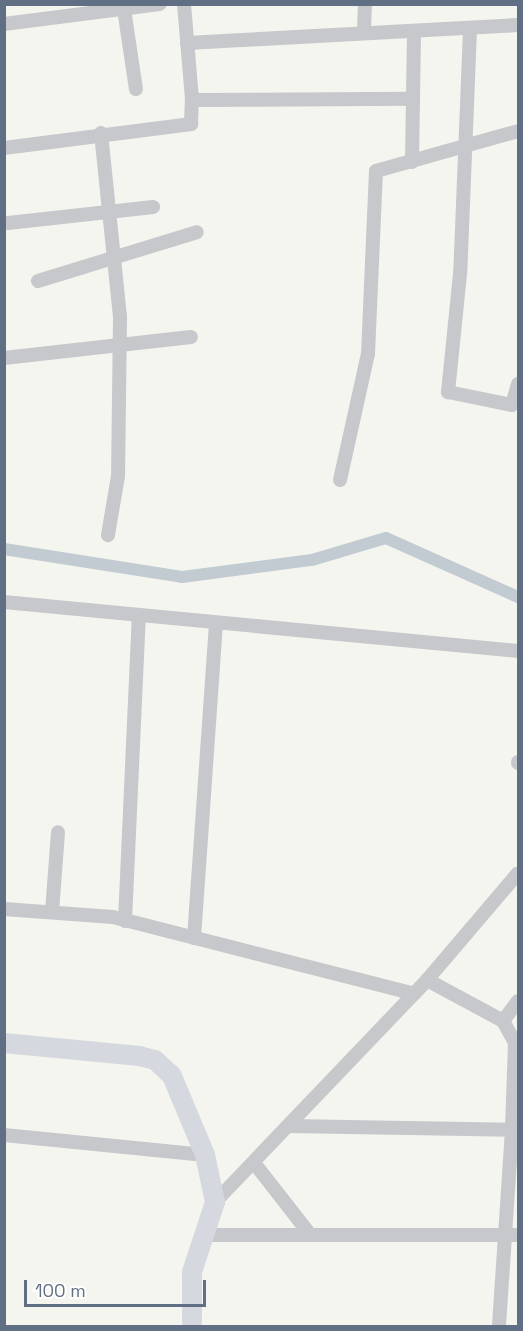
<!DOCTYPE html>
<style>
body{margin:0}
#map{position:relative;width:523px;height:1331px;overflow:hidden;background:#f4f5ef;font-family:"Space Grotesk",sans-serif}
div>[style]{position:absolute}
.canal>*{height:12px;margin:-6px;padding:0 6px;transform-origin:6px;border-radius:6px;background:#c2cbd2}
.street>*{height:14px;margin:-7px;padding:0 7px;transform-origin:7px;border-radius:7px;background:#c6c8cc}
.secondary>*{height:20px;margin:-10px;padding:0 10px;transform-origin:10px;border-radius:10px;background:#d5d9df}
span{translate:-50% -50%;white-space:nowrap;text-align:center;line-height:1.15;-webkit-text-stroke:6px #fff;paint-order:stroke}
.frame{position:absolute;inset:0;border:6px solid #606f84;pointer-events:none}
.scale{position:absolute;left:24px;top:1280px;width:182px;height:27px;box-sizing:border-box;border:3px solid #606f84;border-top:0;padding-left:8px;font-size:18px;line-height:21px;white-space:nowrap;color:#606f84;-webkit-text-stroke:4px #fff;paint-order:stroke}
</style>
<div id="map">
<div class="canal">
<i style="left:4px;top:549px;width:180px;rotate:8.9deg"></i>
<i style="left:182px;top:577px;width:131px;rotate:-7.5deg"></i>
<i style="left:312px;top:560px;width:77px;rotate:-16.6deg"></i>
<i style="left:386px;top:538px;width:145px;rotate:24.1deg"></i>
</div>
<div class="street">
<i style="left:184px;top:4px;width:96px;rotate:85.2deg"></i>
<i style="left:124px;top:9px;width:81px;rotate:81.5deg"></i>
<i style="left:4px;top:24px;width:157px;rotate:-7.3deg"></i>
<i style="left:470px;top:30px;width:244px;rotate:92.3deg"></i>
<i style="left:460px;top:274px;width:119px;rotate:95.8deg"></i>
<i style="left:448px;top:392px;width:65px;rotate:11.5deg"></i>
<i style="left:512px;top:405px;width:22px;rotate:-74deg"></i>
<i style="left:364px;top:31px;width:27px;rotate:-88deg"></i>
<i style="left:187px;top:43px;width:331px;rotate:-3.1deg"></i>
<i style="left:101px;top:133px;width:185px;rotate:84.1deg"></i>
<i style="left:120px;top:317px;width:159px;rotate:90.7deg"></i>
<i style="left:118px;top:476px;width:60px;rotate:99.6deg"></i>
<i style="left:4px;top:148px;width:189px;rotate:-7.3deg"></i>
<i style="left:191px;top:124px;width:24px;rotate:-88deg"></i>
<i style="left:192px;top:100px;width:219px;rotate:-0.3deg"></i>
<i style="left:412px;top:162px;width:131px;rotate:-89.1deg"></i>
<i style="left:8px;top:223px;width:146px;rotate:-6.3deg"></i>
<i style="left:38px;top:281px;width:166px;rotate:-17.1deg"></i>
<i style="left:4px;top:358px;width:188px;rotate:-6.4deg"></i>
<i style="left:340px;top:480px;width:129px;rotate:-77.5deg"></i>
<i style="left:368px;top:354px;width:183px;rotate:-87.5deg"></i>
<i style="left:376px;top:171px;width:148px;rotate:-15.7deg"></i>
<i style="left:4px;top:602px;width:516px;rotate:5.45deg"></i>
<i style="left:518px;top:763px;width:1px;rotate:-90deg"></i>
<i style="left:4px;top:909px;width:109px;rotate:4.2deg"></i>
<i style="left:113px;top:917px;width:311px;rotate:14.3deg"></i>
<i style="left:52px;top:912px;width:80px;rotate:-85.7deg"></i>
<i style="left:125px;top:921px;width:303px;rotate:-87.4deg"></i>
<i style="left:194px;top:938px;width:315px;rotate:-86deg"></i>
<i style="left:427px;top:980px;width:86px;rotate:28.3deg"></i>
<i style="left:503px;top:1021px;width:25px;rotate:-53deg"></i>
<i style="left:503px;top:1021px;width:25px;rotate:61deg"></i>
<i style="left:515px;top:1043px;width:87px;rotate:92deg"></i>
<i style="left:512px;top:1130px;width:6px"></i>
<i style="left:289px;top:1126px;width:223px;rotate:1deg"></i>
<i style="left:512px;top:1130px;width:196px;rotate:93.8deg"></i>
<i style="left:4px;top:1135px;width:202px;rotate:5.7deg"></i>
<i style="left:255px;top:1164px;width:88px;rotate:52deg"></i>
<i style="left:215px;top:1202px;width:307px;rotate:-46.3deg"></i>
<i style="left:427px;top:980px;width:140px;rotate:-49.6deg"></i>
<i style="left:202px;top:1235px;width:316px"></i>
</div>
<div class="secondary">
<i style="left:4px;top:1043px;width:136px;rotate:5.5deg"></i>
<i style="left:139px;top:1056px;width:16px;rotate:14deg"></i>
<i style="left:155px;top:1060px;width:23px;rotate:43deg"></i>
<i style="left:172px;top:1076px;width:86px;rotate:67.3deg"></i>
<i style="left:205px;top:1155px;width:48px;rotate:78deg"></i>
<i style="left:215px;top:1202px;width:74px;rotate:108.2deg"></i>
<i style="left:192px;top:1272px;width:54px;rotate:90deg"></i>
</div>
<div class="frame"></div>
<div class="scale">100 m</div>
</div>
